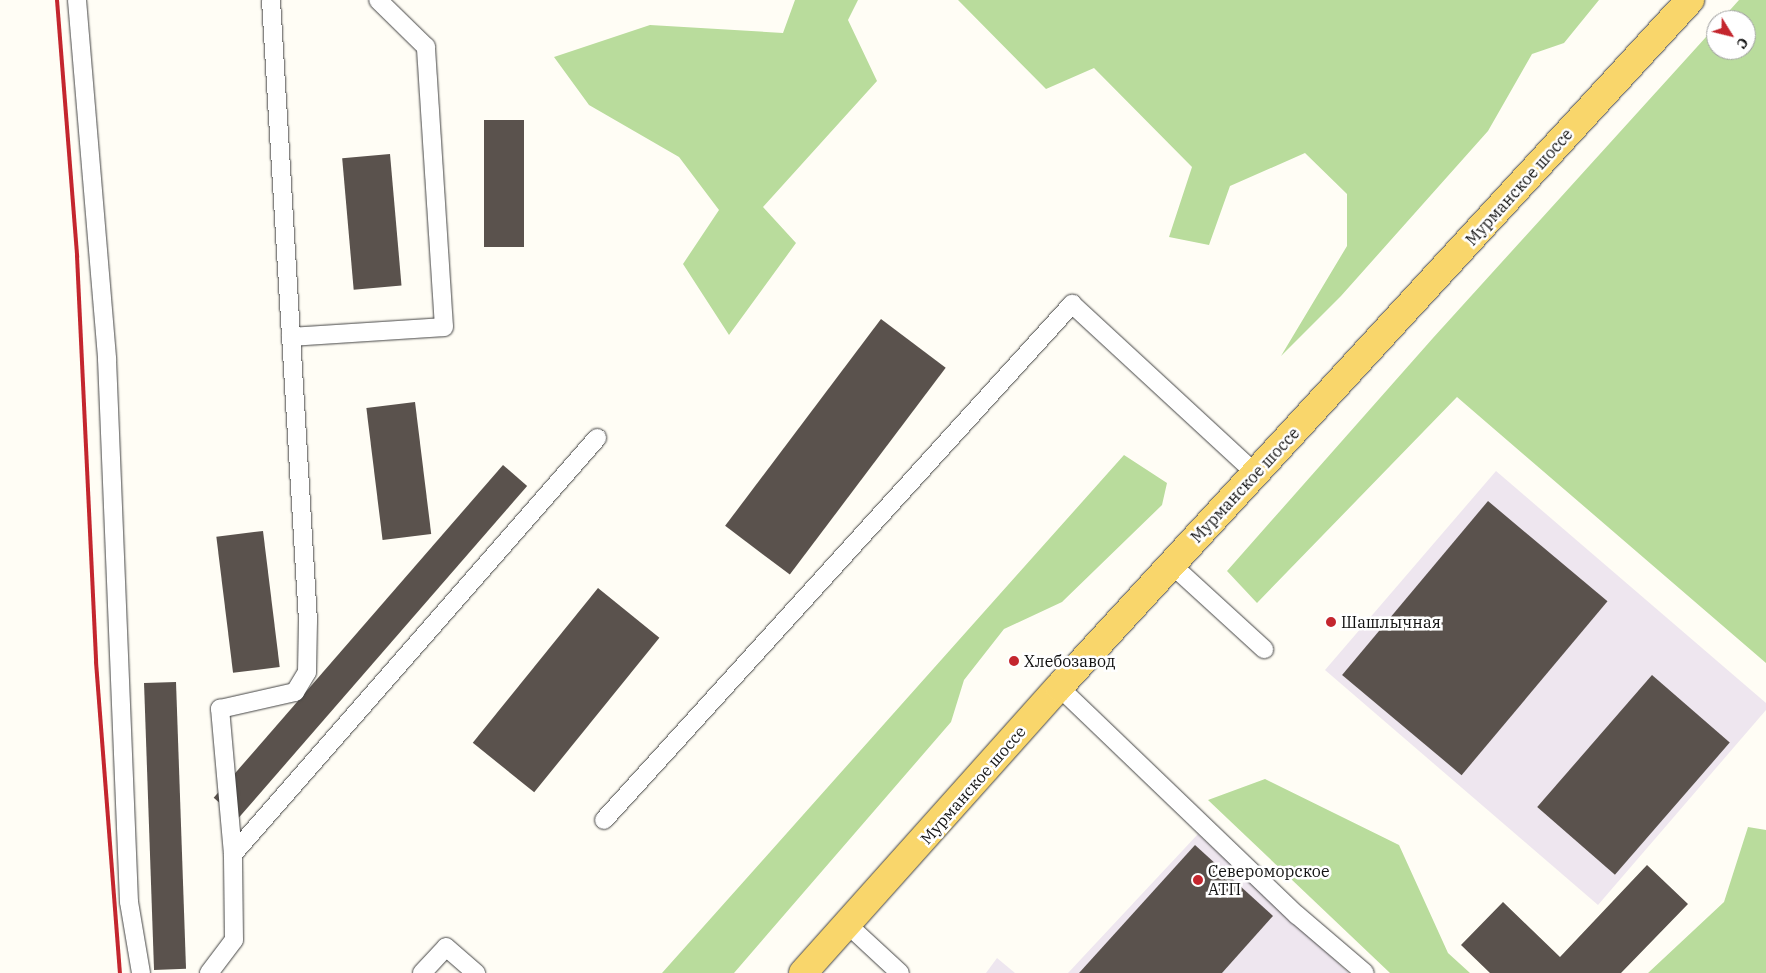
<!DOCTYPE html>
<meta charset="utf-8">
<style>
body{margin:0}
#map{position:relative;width:1766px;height:973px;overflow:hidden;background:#fffdf5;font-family:"IBM Plex Serif",serif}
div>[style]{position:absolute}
.industrial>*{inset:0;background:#eee6ef}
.forest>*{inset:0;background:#b9dc9c}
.building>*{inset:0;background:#5a524d;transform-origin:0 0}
.roads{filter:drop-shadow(0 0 1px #444) drop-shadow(0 0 1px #444)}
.lane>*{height:18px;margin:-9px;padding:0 9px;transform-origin:9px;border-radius:9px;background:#fff}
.primary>*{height:28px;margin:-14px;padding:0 14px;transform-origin:14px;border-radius:14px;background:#f9d66b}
.rail>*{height:4px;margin:-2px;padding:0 2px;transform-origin:2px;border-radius:2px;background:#c4262e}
.dots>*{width:14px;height:14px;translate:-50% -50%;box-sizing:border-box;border:2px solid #fff;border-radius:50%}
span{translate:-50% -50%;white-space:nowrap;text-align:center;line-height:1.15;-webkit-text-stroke:5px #fff;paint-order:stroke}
.street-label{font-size:16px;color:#111}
.poi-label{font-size:16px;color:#111}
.left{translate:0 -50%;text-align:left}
.north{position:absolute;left:1706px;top:10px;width:50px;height:50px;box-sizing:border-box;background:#fff;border:1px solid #a0a0a0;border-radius:50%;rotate:126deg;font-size:14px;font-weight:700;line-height:20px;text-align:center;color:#111}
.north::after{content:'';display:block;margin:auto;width:18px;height:22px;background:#c4262e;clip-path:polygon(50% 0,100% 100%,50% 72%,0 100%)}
</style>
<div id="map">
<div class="industrial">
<i style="clip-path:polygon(1496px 471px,1766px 703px,1766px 710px,1598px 905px,1325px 670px)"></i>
<i style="clip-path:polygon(1198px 834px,1349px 973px,1068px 973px)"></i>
<i style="clip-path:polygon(997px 958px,1015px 973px,986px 973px)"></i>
</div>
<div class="forest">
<i style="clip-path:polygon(795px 0,858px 0,848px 20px,877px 81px,763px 207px,796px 243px,729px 335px,683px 264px,719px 210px,679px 157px,589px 105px,554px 57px,650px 25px,783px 33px)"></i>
<i style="clip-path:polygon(958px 0,1599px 0,1564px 43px,1532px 54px,1488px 131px,1341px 296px,1281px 356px,1347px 246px,1347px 194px,1305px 153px,1230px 186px,1209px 245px,1169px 237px,1192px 167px,1094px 68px,1046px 89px)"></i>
<i style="clip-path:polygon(1739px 0,1766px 0,1766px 663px,1457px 397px,1257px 603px,1227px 571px,1433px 338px,1716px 26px,1716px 50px,1746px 50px,1746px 20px,1721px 20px)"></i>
<i style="clip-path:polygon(1124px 455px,1167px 483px,1162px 505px,1062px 602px,1004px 629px,964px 680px,951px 722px,734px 973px,662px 973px)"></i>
<i style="clip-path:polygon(1265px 779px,1399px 845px,1448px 953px,1470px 973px,1390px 973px,1208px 800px)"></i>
<i style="clip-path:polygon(1748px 827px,1766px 830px,1766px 973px,1648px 973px,1724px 902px)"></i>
</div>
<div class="building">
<i style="left:484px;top:120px;width:40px;height:127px"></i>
<i style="left:390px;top:154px;width:132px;height:48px;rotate:85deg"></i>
<i style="left:881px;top:319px;width:81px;height:259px;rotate:37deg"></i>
<i style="left:415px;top:402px;width:133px;height:49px;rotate:83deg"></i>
<i style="left:503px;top:465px;width:32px;height:441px;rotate:41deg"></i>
<i style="left:1488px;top:501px;width:156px;height:227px;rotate:40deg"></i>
<i style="left:263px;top:531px;width:137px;height:47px;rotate:83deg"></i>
<i style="left:598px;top:588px;width:79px;height:199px;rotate:39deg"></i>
<i style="left:1652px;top:675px;width:103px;height:175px;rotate:41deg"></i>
<i style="left:176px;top:682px;width:287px;height:32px;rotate:88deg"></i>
<i style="clip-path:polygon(1195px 845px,1273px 916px,1222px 973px,1079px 973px)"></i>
<i style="clip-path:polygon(1647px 865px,1688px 904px,1621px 973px,1490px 973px,1461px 945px,1503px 902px,1560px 957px)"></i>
</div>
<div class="roads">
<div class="lane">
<i style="left:77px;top:0;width:360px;rotate:85.2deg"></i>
<i style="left:107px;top:359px;width:543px;rotate:87.68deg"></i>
<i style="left:129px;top:902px;width:72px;rotate:80.4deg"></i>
<i style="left:291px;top:337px;width:153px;rotate:-3.7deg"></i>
<i style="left:444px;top:327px;width:281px;rotate:-93.7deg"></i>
<i style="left:426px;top:47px;width:67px;rotate:-135.6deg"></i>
<i style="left:1172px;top:565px;width:125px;rotate:42.4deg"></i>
<i style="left:1059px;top:687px;width:330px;rotate:43.8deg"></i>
<i style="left:1297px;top:915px;width:89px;rotate:40.5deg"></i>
<i style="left:604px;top:820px;width:697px;rotate:-47.79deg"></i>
<i style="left:1072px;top:304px;width:251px;rotate:42.7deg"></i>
<i style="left:233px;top:854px;width:146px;rotate:-95.1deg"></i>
<i style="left:220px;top:709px;width:77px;rotate:-12.8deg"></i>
<i style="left:295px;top:692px;width:23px;rotate:-59deg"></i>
<i style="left:307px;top:672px;width:51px;rotate:-88.9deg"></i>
<i style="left:308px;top:621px;width:622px;rotate:-93.41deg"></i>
<i style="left:847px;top:924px;width:72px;rotate:42.8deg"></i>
<i style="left:209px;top:973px;width:41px;rotate:-52.9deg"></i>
<i style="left:234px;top:940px;width:86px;rotate:-90.7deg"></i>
<i style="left:233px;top:854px;width:553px;rotate:-48.81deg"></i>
<i style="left:422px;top:973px;width:35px;rotate:-47deg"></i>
<i style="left:446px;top:947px;width:40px;rotate:41deg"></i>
</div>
<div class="primary">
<i style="left:803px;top:973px;width:384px;rotate:-48.2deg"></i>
<i style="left:1059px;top:687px;width:933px;rotate:-47.43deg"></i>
</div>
</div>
<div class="rail">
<i style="left:57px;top:0;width:257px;rotate:85.5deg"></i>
<i style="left:77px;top:256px;width:406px;rotate:87.3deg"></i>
<i style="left:96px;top:662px;width:312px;rotate:85.6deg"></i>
</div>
<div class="dots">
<i style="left:1331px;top:622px;background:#c4262e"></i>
<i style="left:1014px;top:661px;background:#c4262e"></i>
<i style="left:1198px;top:880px;background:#c4262e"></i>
</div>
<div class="street-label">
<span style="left:1519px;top:187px;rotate:-48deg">Мурманское шоссе</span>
<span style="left:1245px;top:485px;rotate:-47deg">Мурманское шоссе</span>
<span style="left:973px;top:785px;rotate:-49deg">Мурманское шоссе</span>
</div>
<div class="poi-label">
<span class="left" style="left:1341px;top:622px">Шашлычная</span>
<span class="left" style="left:1024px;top:661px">Хлебозавод</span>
<span class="left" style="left:1208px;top:880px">Североморское<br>АТП</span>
</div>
<div class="north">С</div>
</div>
